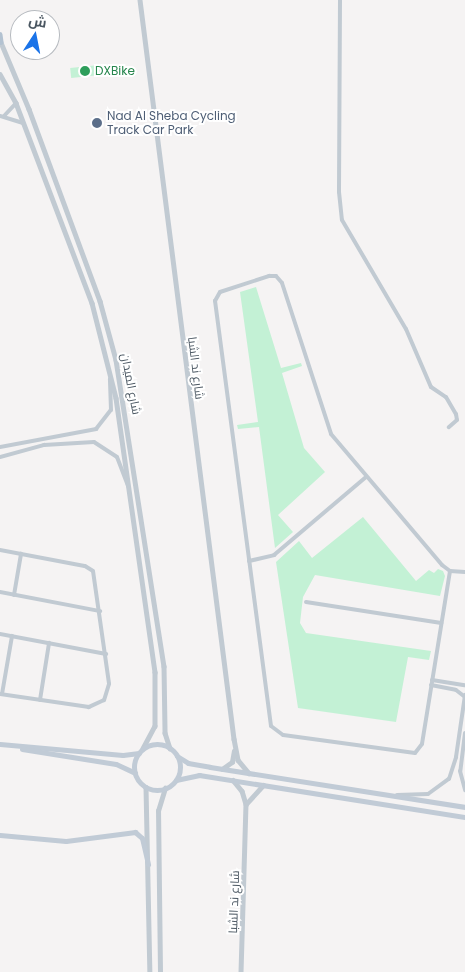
<!DOCTYPE html>
<meta charset="utf-8">
<style>
body{margin:0}
#map{position:relative;width:465px;height:972px;overflow:hidden;background:#f5f3f3;font-family:Poppins,Cairo,sans-serif}
div>[style]{position:absolute}
.green>*{inset:0;background:#c3f1d5;transform-origin:0 0}
.minor>*{height:4px;margin:-2px;padding:0 2px;transform-origin:2px;border-radius:2px;background:#c1cad2}
.tertiary>*{height:4.5px;margin:-2.25px;padding:0 2.25px;transform-origin:2.25px;border-radius:2.25px;background:#c1cad2}
.secondary>*{height:5px;margin:-2.5px;padding:0 2.5px;transform-origin:2.5px;border-radius:2.5px;background:#c1cbd6}
.secondary>.ring{margin:-2.5px;padding:0;box-sizing:content-box;background:none;border:5px solid #c1cbd6;border-radius:50%}
.primary>*{height:5.5px;margin:-2.75px;padding:0 2.75px;transform-origin:2.75px;border-radius:2.75px;background:#b3c2d1}
.dots>*{width:14px;height:14px;translate:-50% -50%;box-sizing:border-box;border:2px solid #fff;border-radius:50%}
span{translate:-50% -50%;white-space:nowrap;text-align:center;line-height:1.15;-webkit-text-stroke:4px #fff;paint-order:stroke}
.leisure-label{font-size:12px;color:#27864d}
.left{translate:0 -50%;text-align:left}
.service-label{font-size:12px;color:#4e5e75}
.street-label{font-size:12px;color:#4a5661}
.north{position:absolute;left:10px;top:10px;width:50px;height:50px;box-sizing:border-box;background:#fff;border:1px solid #b7bbc0;border-radius:50%;rotate:11deg;font-size:14px;font-weight:700;line-height:20px;text-align:center;color:#4a5661}
.north::after{content:'';display:block;margin:auto;width:18px;height:22px;background:#1a73e8;clip-path:polygon(50% 0,100% 100%,50% 72%,0 100%)}
</style>
<div id="map">
<div class="green">
<i style="left:99px;top:65px;width:10px;height:29px;rotate:84deg"></i>
<i style="clip-path:polygon(256px 287px,281px 368px,301px 363px,302px 366px,282px 373px,304px 448px,325px 472px,278px 515px,293px 532px,275px 548px,259px 427px,238px 429px,237px 425px,258px 422px,240px 292px)"></i>
<i style="clip-path:polygon(363px 517px,416px 581px,429px 570px,434px 573px,438px 569px,443px 571px,445px 576px,440px 596px,315px 575px,303px 597px,300px 623px,306px 633px,431px 651px,429px 660px,408px 657px,396px 722px,298px 708px,276px 562px,299px 541px,312px 558px)"></i>
</div>
<div class="minor">
<i style="left:340px;top:0;width:192px;rotate:90.3deg"></i>
<i style="left:339px;top:192px;width:28px;rotate:84deg"></i>
<i style="left:342px;top:220px;width:126px;rotate:59.6deg"></i>
<i style="left:406px;top:329px;width:63px;rotate:66.7deg"></i>
<i style="left:431px;top:387px;width:18px;rotate:34deg"></i>
<i style="left:446px;top:397px;width:20px;rotate:60deg"></i>
<i style="left:456px;top:414px;width:6px;rotate:81deg"></i>
<i style="left:457px;top:420px;width:11px;rotate:139deg"></i>
<i style="left:0;top:116px;width:24px;rotate:17deg"></i>
<i style="left:4px;top:116px;width:18px;rotate:-47deg"></i>
<i style="left:269px;top:276px;width:7px"></i>
<i style="left:276px;top:276px;width:9px;rotate:49deg"></i>
<i style="left:282px;top:283px;width:159px;rotate:72deg"></i>
<i style="left:331px;top:434px;width:172px;rotate:49.7deg"></i>
<i style="left:442px;top:565px;width:10px;rotate:37deg"></i>
<i style="left:450px;top:571px;width:175px;rotate:99.2deg"></i>
<i style="left:422px;top:744px;width:11px;rotate:128deg"></i>
<i style="left:415px;top:753px;width:133px;rotate:-172.2deg"></i>
<i style="left:283px;top:735px;width:15px;rotate:-143deg"></i>
<i style="left:271px;top:726px;width:429px;rotate:-97.5deg"></i>
<i style="left:215px;top:301px;width:10px;rotate:-61deg"></i>
<i style="left:220px;top:292px;width:52px;rotate:-18.1deg"></i>
<i style="left:0;top:447px;width:98px;rotate:-10.6deg"></i>
<i style="left:96px;top:429px;width:24px;rotate:-52deg"></i>
<i style="left:111px;top:410px;width:31px;rotate:-92deg"></i>
<i style="left:0;top:457px;width:46px;rotate:-15.3deg"></i>
<i style="left:44px;top:445px;width:50px;rotate:-3.4deg"></i>
<i style="left:94px;top:442px;width:27px;rotate:33deg"></i>
<i style="left:117px;top:457px;width:31px;rotate:69deg"></i>
<i style="left:0;top:550px;width:86px;rotate:10.7deg"></i>
<i style="left:85px;top:566px;width:9px;rotate:32deg"></i>
<i style="left:93px;top:571px;width:114px;rotate:81.9deg"></i>
<i style="left:109px;top:684px;width:17px;rotate:107deg"></i>
<i style="left:104px;top:700px;width:17px;rotate:155deg"></i>
<i style="left:89px;top:707px;width:90px;rotate:-171.7deg"></i>
<i style="left:249px;top:561px;width:26px;rotate:-13deg"></i>
<i style="left:274px;top:555px;width:121px;rotate:-40.3deg"></i>
<i style="left:450px;top:571px;width:15px;rotate:4deg"></i>
<i style="left:0;top:592px;width:102px;rotate:10.8deg"></i>
<i style="left:14px;top:595px;width:42px;rotate:-80.3deg"></i>
<i style="left:306px;top:602px;width:137px;rotate:8.8deg"></i>
<i style="left:0;top:634px;width:108px;rotate:10.7deg"></i>
<i style="left:432px;top:680px;width:33px;rotate:9deg"></i>
<i style="left:431px;top:685px;width:25px;rotate:11deg"></i>
<i style="left:456px;top:690px;width:11px;rotate:38deg"></i>
<i style="left:2px;top:694px;width:59px;rotate:-80.2deg"></i>
<i style="left:40px;top:700px;width:58px;rotate:-81deg"></i>
<i style="left:465px;top:733px;width:38px;rotate:97deg"></i>
<i style="left:460px;top:771px;width:20px;rotate:75deg"></i>
<i style="left:397px;top:795px;width:31px;rotate:-2deg"></i>
<i style="left:428px;top:794px;width:26px;rotate:-36deg"></i>
<i style="left:449px;top:779px;width:23px;rotate:-72deg"></i>
<i style="left:456px;top:757px;width:63px;rotate:-81.7deg"></i>
</div>
<div class="tertiary">
<i style="left:140px;top:0;width:745px;rotate:82.75deg"></i>
<i style="left:234px;top:739px;width:21px;rotate:79deg"></i>
<i style="left:238px;top:760px;width:17px;rotate:50deg"></i>
<i style="left:0;top:40px;width:75px;rotate:67.2deg"></i>
<i style="left:29px;top:109px;width:205px;rotate:69.7deg"></i>
<i style="left:100px;top:301px;width:61px;rotate:74.8deg"></i>
<i style="left:116px;top:360px;width:310px;rotate:81.1deg"></i>
<i style="left:164px;top:666px;width:67px;rotate:89.1deg"></i>
<i style="left:165px;top:733px;width:16px;rotate:72deg"></i>
<i style="left:0;top:74px;width:33px;rotate:61deg"></i>
<i style="left:16px;top:103px;width:214px;rotate:69.2deg"></i>
<i style="left:92px;top:303px;width:98px;rotate:75.8deg"></i>
<i style="left:116px;top:398px;width:277px;rotate:81.9deg"></i>
<i style="left:155px;top:672px;width:54px;rotate:90deg"></i>
<i style="left:155px;top:726px;width:26px;rotate:118deg"></i>
<i style="left:222px;top:769px;width:12px;rotate:-35deg"></i>
<i style="left:232px;top:762px;width:11px;rotate:-80deg"></i>
<i style="left:233px;top:780px;width:14px;rotate:51deg"></i>
<i style="left:242px;top:791px;width:14px;rotate:73deg"></i>
<i style="left:246px;top:804px;width:168px;rotate:91.7deg"></i>
<i style="left:146px;top:787px;width:185px;rotate:88.8deg"></i>
<i style="left:247px;top:803px;width:24px;rotate:-48deg"></i>
<i style="left:160px;top:972px;width:161px;rotate:-90.7deg"></i>
<i style="left:158px;top:811px;width:24px;rotate:-73deg"></i>
</div>
<div class="secondary">
<i style="left:0;top:744px;width:123px;rotate:5.1deg"></i>
<i style="left:123px;top:755px;width:16px;rotate:-7deg"></i>
<i class="ring" style="left:134px;top:744px;width:41px;height:41px"></i>
<i style="left:22px;top:749px;width:95px;rotate:9.1deg"></i>
<i style="left:116px;top:764px;width:21px;rotate:25deg"></i>
<i style="left:177px;top:756px;width:13px;rotate:32deg"></i>
<i style="left:188px;top:763px;width:22px;rotate:10deg"></i>
<i style="left:210px;top:767px;width:258px;rotate:8.9deg"></i>
<i style="left:176px;top:780px;width:24px;rotate:-12deg"></i>
<i style="left:199px;top:775px;width:269px;rotate:9deg"></i>
<i style="left:0;top:835px;width:66px;rotate:5.2deg"></i>
<i style="left:66px;top:841px;width:70px;rotate:-7.4deg"></i>
<i style="left:135px;top:832px;width:9px;rotate:41deg"></i>
<i style="left:142px;top:838px;width:27px;rotate:77deg"></i>
</div>
<div class="primary">
<i style="left:0;top:35px;width:7px;rotate:82deg"></i>
</div>
<div class="dots">
<i style="left:85px;top:71px;background:#2e9e5b"></i>
<i style="left:97px;top:123px;background:#5c6f8a"></i>
</div>
<div class="leisure-label">
<span class="left" style="left:95px;top:71px">DXBike</span>
</div>
<div class="service-label">
<span class="left" style="left:107px;top:123px">Nad Al Sheba Cycling<br>Track Car Park</span>
</div>
<div class="street-label">
<span style="left:196px;top:368px;rotate:83deg">شارع ند الشبا</span>
<span style="left:131px;top:384px;rotate:79deg">شارع الميدان</span>
<span style="left:234px;top:902px;rotate:-88deg">شارع ند الشبا</span>
</div>
<div class="north">ش</div>
</div>
